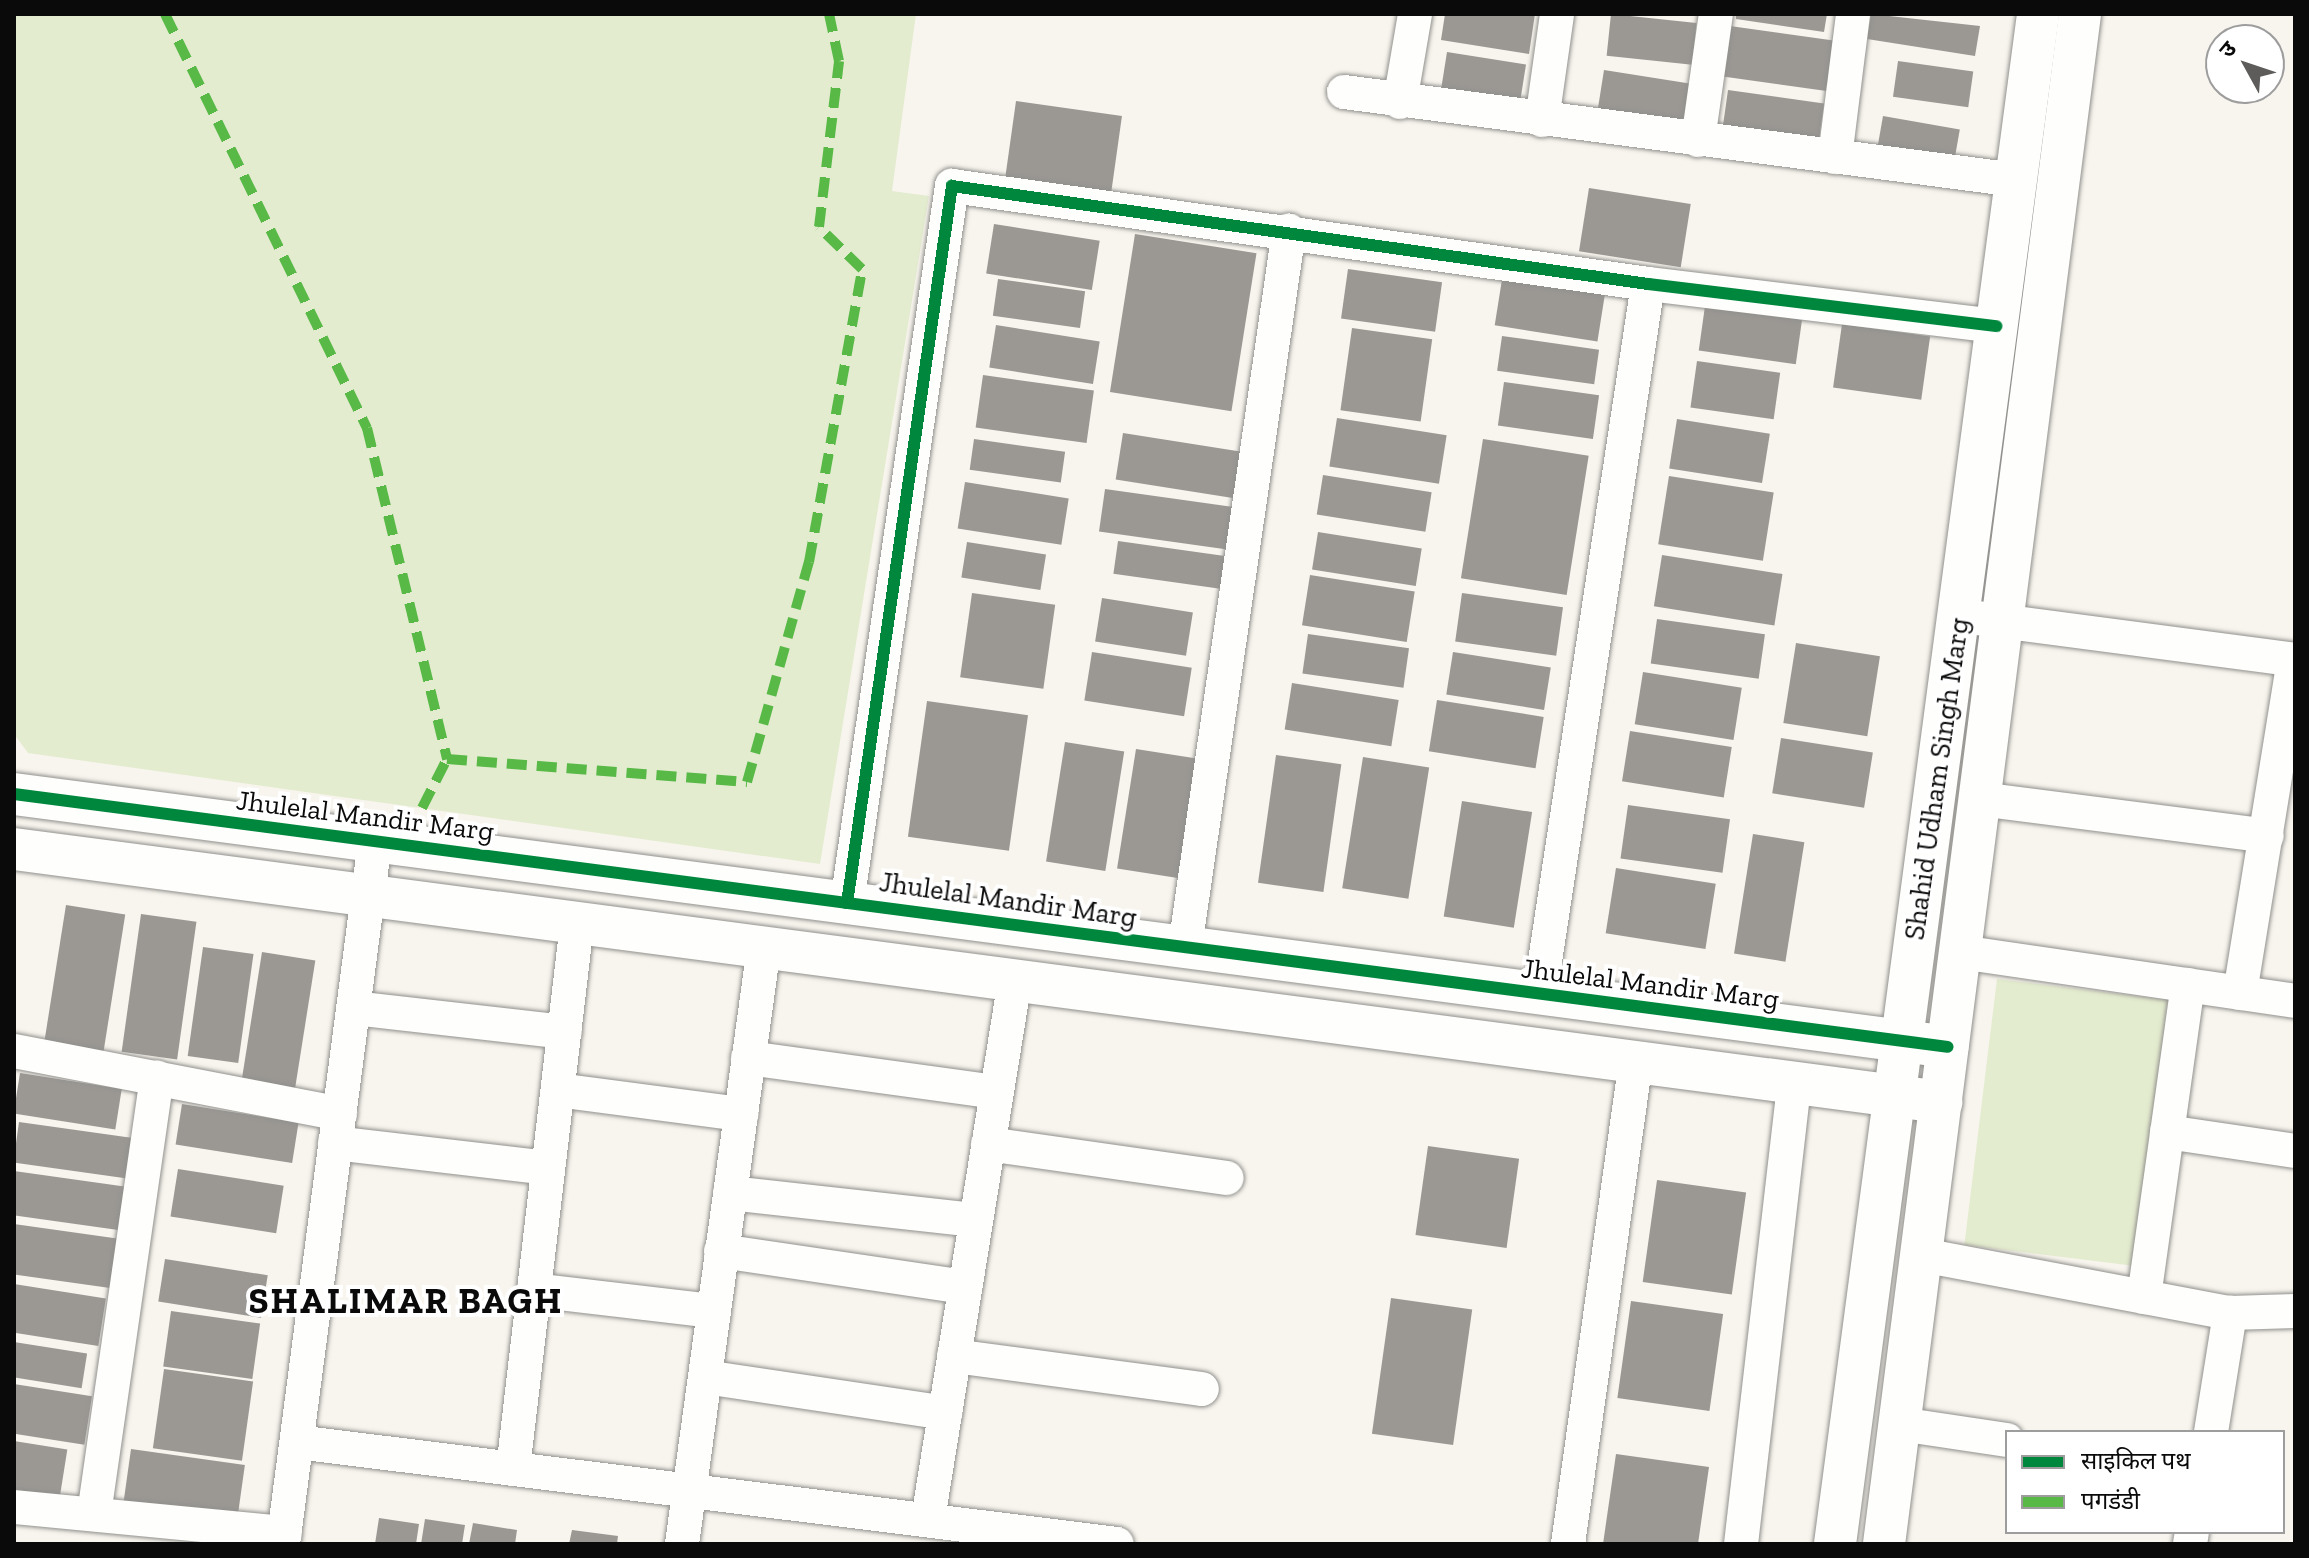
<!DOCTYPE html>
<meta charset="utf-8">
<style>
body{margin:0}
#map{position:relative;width:2309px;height:1558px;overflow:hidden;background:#f8f5ee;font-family:"Zilla Slab","Noto Sans Devanagari",serif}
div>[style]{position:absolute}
.green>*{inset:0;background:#e4eccf;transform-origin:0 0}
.building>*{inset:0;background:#9b9894;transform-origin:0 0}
.roads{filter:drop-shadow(0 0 2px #91908d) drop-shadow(0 0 2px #91908d)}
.minor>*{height:34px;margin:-17px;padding:0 17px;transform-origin:17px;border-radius:17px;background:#fefefc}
.tertiary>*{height:42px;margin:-21px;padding:0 21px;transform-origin:21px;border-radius:21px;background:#fefefc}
.quiet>*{height:10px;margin-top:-5px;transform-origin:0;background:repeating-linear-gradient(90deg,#58b947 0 20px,transparent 0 30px)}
.cycleway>*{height:12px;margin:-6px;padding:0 6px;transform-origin:6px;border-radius:6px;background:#00873e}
span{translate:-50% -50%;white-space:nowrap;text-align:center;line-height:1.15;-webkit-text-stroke:8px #fff;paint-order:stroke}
.street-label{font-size:28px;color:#0a0a0a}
.district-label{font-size:36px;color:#0a0a0a;font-weight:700;letter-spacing:2px}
.frame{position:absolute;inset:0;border:16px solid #0a0a0a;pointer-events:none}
.legend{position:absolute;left:2005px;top:1430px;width:280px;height:104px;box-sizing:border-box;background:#fff;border:2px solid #9d9d9d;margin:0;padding:10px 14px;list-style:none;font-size:24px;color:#0a0a0a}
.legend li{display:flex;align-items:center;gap:16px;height:40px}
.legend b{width:40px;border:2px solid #9d9d9d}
.north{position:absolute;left:2205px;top:24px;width:80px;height:80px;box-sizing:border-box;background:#fff;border:2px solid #9d9d9d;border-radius:50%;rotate:310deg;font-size:22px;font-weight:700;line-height:32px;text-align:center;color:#0a0a0a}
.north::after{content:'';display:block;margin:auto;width:28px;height:36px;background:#5d5c5a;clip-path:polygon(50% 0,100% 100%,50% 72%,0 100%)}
</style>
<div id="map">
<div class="green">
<i style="clip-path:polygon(14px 14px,916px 14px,892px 191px,929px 196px,820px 864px,28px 753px,14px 734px)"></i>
<i style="left:1997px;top:979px;width:172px;height:268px;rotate:7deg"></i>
</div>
<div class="building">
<i style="clip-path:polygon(1445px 14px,1535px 14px,1529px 54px,1441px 40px)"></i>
<i style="left:1611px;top:14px;width:86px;height:42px;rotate:6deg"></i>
<i style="clip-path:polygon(1736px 14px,1827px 14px,1824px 32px,1736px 19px)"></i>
<i style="clip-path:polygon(1871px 14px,1980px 26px,1975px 56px,1867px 39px)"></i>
<i style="left:1730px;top:26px;width:110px;height:51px;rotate:8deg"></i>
<i style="left:1447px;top:52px;width:80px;height:40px;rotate:9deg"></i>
<i style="left:1898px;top:61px;width:76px;height:36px;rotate:8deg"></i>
<i style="left:1604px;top:70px;width:93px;height:47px;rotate:9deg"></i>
<i style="left:1728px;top:90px;width:97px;height:43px;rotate:8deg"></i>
<i style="left:1016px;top:101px;width:107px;height:78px;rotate:8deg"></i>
<i style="left:1883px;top:116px;width:78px;height:37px;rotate:10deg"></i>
<i style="left:1589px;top:188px;width:103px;height:64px;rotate:9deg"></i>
<i style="left:994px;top:224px;width:107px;height:50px;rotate:9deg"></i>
<i style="left:1135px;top:234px;width:123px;height:160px;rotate:9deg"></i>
<i style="left:1348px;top:269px;width:95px;height:50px;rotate:8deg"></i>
<i style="left:1503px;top:273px;width:104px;height:53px;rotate:9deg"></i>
<i style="left:998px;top:279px;width:88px;height:37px;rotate:8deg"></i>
<i style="left:1705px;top:306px;width:98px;height:45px;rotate:8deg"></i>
<i style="left:1842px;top:324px;width:89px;height:64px;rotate:8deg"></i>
<i style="left:996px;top:325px;width:105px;height:43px;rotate:9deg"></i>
<i style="left:1352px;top:328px;width:81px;height:83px;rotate:8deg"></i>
<i style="left:1502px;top:336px;width:98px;height:35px;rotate:8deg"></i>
<i style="left:1697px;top:361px;width:84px;height:47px;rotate:8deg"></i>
<i style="left:983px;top:375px;width:112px;height:53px;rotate:8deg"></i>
<i style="left:1504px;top:382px;width:96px;height:44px;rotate:8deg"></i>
<i style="left:1337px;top:418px;width:111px;height:49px;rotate:9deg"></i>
<i style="left:1677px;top:419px;width:94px;height:50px;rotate:9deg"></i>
<i style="left:1123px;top:433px;width:125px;height:47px;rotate:9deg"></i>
<i style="left:974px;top:439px;width:92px;height:31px;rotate:8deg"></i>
<i style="left:1483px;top:439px;width:107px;height:141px;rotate:9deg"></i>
<i style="left:1323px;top:475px;width:110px;height:40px;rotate:9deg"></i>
<i style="left:1669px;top:476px;width:106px;height:69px;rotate:9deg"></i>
<i style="left:965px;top:482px;width:105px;height:47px;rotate:9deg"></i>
<i style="left:1105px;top:489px;width:135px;height:43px;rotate:8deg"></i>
<i style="left:1318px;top:532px;width:105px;height:38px;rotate:9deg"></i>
<i style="left:1118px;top:541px;width:115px;height:33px;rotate:8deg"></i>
<i style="left:967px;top:542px;width:80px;height:36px;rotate:9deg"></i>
<i style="left:1662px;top:555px;width:122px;height:52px;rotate:9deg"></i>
<i style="left:1310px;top:575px;width:106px;height:51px;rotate:9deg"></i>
<i style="left:972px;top:593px;width:84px;height:85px;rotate:8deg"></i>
<i style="left:1462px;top:593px;width:102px;height:49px;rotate:8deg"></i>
<i style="left:1102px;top:598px;width:92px;height:44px;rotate:9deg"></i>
<i style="left:1657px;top:619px;width:109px;height:45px;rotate:8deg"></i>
<i style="left:1308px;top:634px;width:102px;height:40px;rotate:8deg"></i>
<i style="left:1796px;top:643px;width:85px;height:81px;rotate:9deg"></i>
<i style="left:1092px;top:652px;width:101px;height:49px;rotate:9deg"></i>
<i style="left:1453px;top:652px;width:99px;height:43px;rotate:9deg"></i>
<i style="left:1643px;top:672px;width:100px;height:53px;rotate:9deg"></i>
<i style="left:1292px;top:683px;width:108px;height:47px;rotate:9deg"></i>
<i style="left:1437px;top:700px;width:108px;height:52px;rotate:9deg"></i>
<i style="left:927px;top:701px;width:102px;height:137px;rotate:8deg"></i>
<i style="left:1630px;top:731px;width:103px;height:51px;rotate:9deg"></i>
<i style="left:1781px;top:738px;width:93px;height:56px;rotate:9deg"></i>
<i style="left:1065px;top:742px;width:60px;height:121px;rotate:9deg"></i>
<i style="left:1136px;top:749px;width:63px;height:121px;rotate:9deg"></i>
<i style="left:1276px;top:755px;width:66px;height:129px;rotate:8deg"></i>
<i style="left:1363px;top:757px;width:67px;height:133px;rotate:9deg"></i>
<i style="left:1462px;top:801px;width:71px;height:117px;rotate:9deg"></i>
<i style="left:1628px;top:805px;width:103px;height:54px;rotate:8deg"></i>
<i style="left:1753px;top:834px;width:52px;height:121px;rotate:9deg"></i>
<i style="left:1616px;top:868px;width:101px;height:66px;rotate:9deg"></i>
<i style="left:66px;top:905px;width:60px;height:141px;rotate:9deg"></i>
<i style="left:141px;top:914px;width:56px;height:139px;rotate:8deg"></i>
<i style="left:203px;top:947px;width:51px;height:110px;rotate:8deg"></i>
<i style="left:262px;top:952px;width:54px;height:140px;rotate:9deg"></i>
<i style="left:20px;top:1073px;width:103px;height:41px;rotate:9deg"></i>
<i style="left:182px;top:1104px;width:118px;height:41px;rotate:9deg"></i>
<i style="left:19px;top:1122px;width:115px;height:41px;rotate:8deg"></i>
<i style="left:1428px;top:1146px;width:92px;height:90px;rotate:8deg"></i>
<i style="left:178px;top:1169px;width:107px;height:48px;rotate:9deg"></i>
<i style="left:14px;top:1171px;width:115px;height:44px;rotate:8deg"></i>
<i style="left:1657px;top:1180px;width:90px;height:103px;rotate:8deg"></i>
<i style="left:14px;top:1224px;width:104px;height:50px;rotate:8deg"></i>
<i style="left:165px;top:1259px;width:104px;height:43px;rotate:9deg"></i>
<i style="left:14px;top:1284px;width:93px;height:48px;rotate:9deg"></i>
<i style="left:1391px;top:1298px;width:82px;height:137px;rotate:8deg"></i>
<i style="left:1631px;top:1301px;width:93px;height:98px;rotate:8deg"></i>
<i style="left:171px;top:1311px;width:90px;height:56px;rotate:8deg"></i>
<i style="left:14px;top:1342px;width:74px;height:35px;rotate:9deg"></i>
<i style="left:164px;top:1369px;width:90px;height:80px;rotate:8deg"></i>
<i style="left:14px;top:1384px;width:79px;height:49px;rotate:9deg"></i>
<i style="left:14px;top:1441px;width:54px;height:48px;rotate:9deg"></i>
<i style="left:131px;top:1449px;width:115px;height:57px;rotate:8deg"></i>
<i style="clip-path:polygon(1616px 1454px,1709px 1467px,1698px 1544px,1603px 1544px)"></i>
<i style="clip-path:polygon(379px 1518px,419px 1524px,416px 1544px,375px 1544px)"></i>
<i style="clip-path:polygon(425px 1519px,465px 1525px,462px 1544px,421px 1544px)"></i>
<i style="clip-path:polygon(473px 1523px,517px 1530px,515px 1544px,469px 1544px)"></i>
<i style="clip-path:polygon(572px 1530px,618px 1536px,617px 1544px,569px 1544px)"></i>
</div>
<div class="roads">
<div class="minor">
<i style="left:1344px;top:92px;width:678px;rotate:7.46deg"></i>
<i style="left:1400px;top:102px;width:89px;rotate:-80.3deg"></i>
<i style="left:1542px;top:120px;width:107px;rotate:-81.9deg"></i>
<i style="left:1698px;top:140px;width:127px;rotate:-81.9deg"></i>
<i style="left:1835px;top:157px;width:144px;rotate:-82.8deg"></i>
<i style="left:1978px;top:618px;width:320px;rotate:7.5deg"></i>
<i style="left:1980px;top:799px;width:289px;rotate:7.3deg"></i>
<i style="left:847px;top:903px;width:725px;rotate:-81.67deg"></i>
<i style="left:952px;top:186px;width:703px;rotate:8.01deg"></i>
<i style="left:1648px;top:284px;width:351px;rotate:6.9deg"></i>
<i style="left:1185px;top:947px;width:724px;rotate:-81.74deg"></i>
<i style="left:1960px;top:952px;width:339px;rotate:8.3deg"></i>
<i style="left:2240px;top:993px;width:337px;rotate:-80.8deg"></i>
<i style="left:1540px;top:994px;width:718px;rotate:-81.35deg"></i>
<i style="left:354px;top:1008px;width:212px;rotate:6.5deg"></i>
<i style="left:14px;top:1051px;width:332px;rotate:10.9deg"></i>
<i style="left:748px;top:1058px;width:250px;rotate:7.8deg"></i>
<i style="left:558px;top:1090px;width:185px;rotate:7.5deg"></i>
<i style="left:2167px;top:1132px;width:129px;rotate:8.4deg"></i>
<i style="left:335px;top:1143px;width:214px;rotate:6.7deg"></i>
<i style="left:988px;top:1144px;width:241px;rotate:8.1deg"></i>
<i style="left:730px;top:1193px;width:247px;rotate:6.3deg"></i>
<i style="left:721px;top:1251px;width:247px;rotate:8.4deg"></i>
<i style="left:1922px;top:1255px;width:313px;rotate:10.7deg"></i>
<i style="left:2230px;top:1313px;width:65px;rotate:-1.8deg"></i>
<i style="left:534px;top:1290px;width:181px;rotate:6.7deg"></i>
<i style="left:2144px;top:1297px;width:315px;rotate:-82deg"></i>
<i style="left:954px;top:1356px;width:250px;rotate:7.6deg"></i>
<i style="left:705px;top:1377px;width:243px;rotate:8.5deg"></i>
<i style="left:1900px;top:1424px;width:108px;rotate:8.5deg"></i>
<i style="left:2211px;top:1432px;width:121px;rotate:-80.9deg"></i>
<i style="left:297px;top:1442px;width:826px;rotate:7.09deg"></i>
<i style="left:513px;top:1469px;width:550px;rotate:-83.31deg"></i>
<i style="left:14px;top:1507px;width:272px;rotate:5.5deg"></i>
<i style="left:94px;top:1514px;width:441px;rotate:-81.8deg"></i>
<i style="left:928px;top:1519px;width:546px;rotate:-80.83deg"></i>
<i style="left:283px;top:1544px;width:709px;rotate:-82.54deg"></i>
<i style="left:682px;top:1544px;width:603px;rotate:-82.18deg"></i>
<i style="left:1568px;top:1544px;width:488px;rotate:-82deg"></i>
<i style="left:1741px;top:1544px;width:463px;rotate:-83.4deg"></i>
<i style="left:2190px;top:1544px;width:12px;rotate:-81deg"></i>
</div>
<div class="tertiary">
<i style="left:14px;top:794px;width:1950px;rotate:7.45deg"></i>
<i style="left:14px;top:849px;width:1944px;rotate:7.48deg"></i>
<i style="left:1835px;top:1544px;width:1543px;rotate:-82.44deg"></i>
<i style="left:1884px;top:1544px;width:1543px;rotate:-82.7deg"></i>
</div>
</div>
<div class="quiet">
<i style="left:165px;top:14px;width:461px;rotate:64deg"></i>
<i style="left:367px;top:428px;width:341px;rotate:76.4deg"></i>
<i style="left:422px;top:808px;width:55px;rotate:-63deg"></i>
<i style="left:447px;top:759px;width:301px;rotate:4.4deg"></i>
<i style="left:747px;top:782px;width:229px;rotate:-74.3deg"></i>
<i style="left:809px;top:562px;width:298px;rotate:-79.7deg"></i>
<i style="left:862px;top:269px;width:60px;rotate:-135.7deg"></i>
<i style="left:819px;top:227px;width:167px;rotate:-83.1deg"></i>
<i style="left:839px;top:61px;width:48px;rotate:-102deg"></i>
</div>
<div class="cycleway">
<i style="left:14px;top:794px;width:1950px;rotate:7.45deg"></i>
<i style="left:847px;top:903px;width:725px;rotate:-81.67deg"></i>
<i style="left:952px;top:186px;width:703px;rotate:8.01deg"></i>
<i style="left:1648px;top:284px;width:351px;rotate:6.9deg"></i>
</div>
<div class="street-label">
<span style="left:1937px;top:779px;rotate:-82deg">Shahid Udham Singh Marg</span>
<span style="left:365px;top:816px;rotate:7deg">Jhulelal Mandir Marg</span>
<span style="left:1008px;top:900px;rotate:8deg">Jhulelal Mandir Marg</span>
<span style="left:1650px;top:984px;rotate:7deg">Jhulelal Mandir Marg</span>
</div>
<div class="district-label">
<span style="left:406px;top:1301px">SHALIMAR BAGH</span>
</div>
<div class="frame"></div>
<ul class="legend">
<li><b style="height:10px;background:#00873e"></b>साइकिल पथ</li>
<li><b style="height:10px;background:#58b947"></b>पगडंडी</li>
</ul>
<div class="north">उ</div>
</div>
